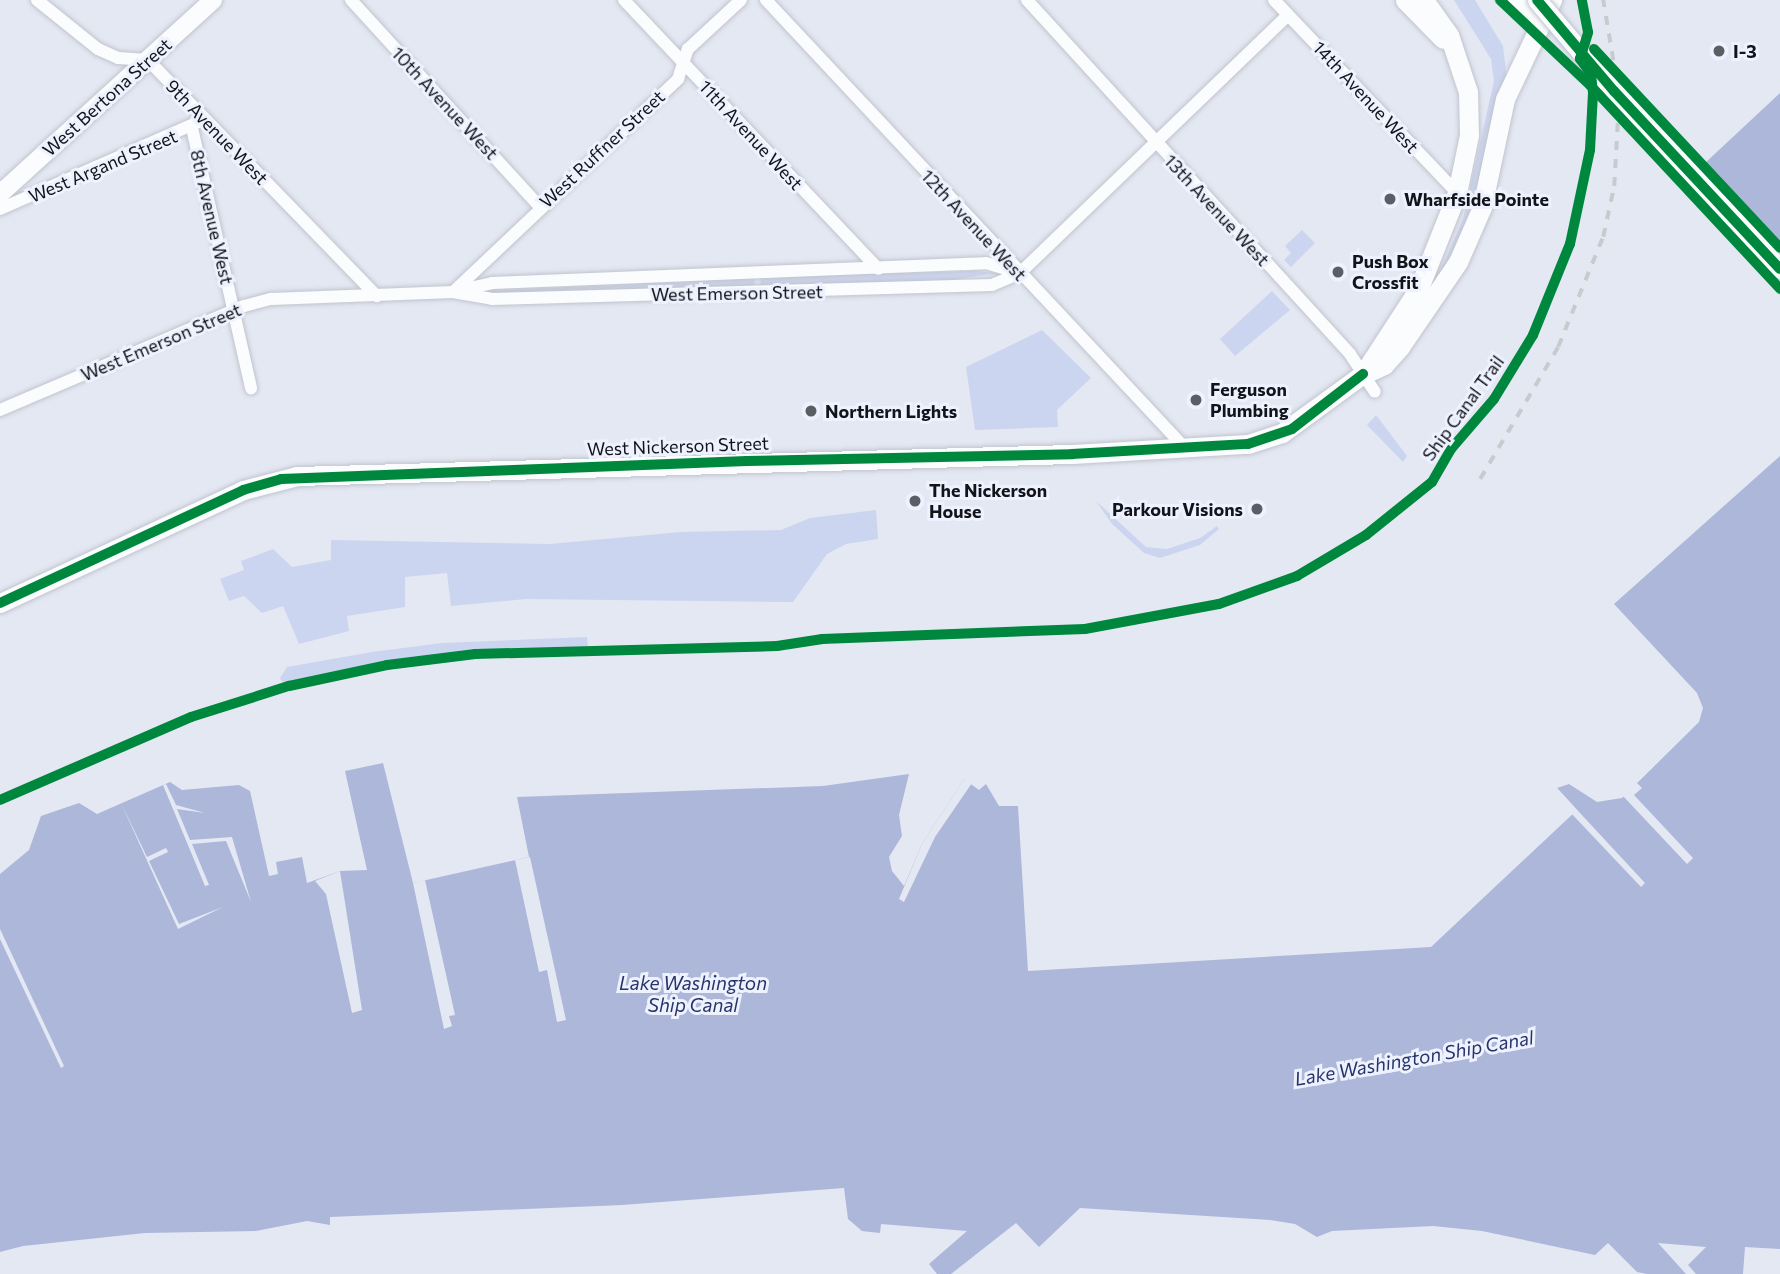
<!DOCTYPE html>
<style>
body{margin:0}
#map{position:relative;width:1780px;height:1274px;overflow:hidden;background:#e4e8f3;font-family:Commissioner,sans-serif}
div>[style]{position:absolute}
.green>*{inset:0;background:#ccd5f0}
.water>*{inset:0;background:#acb7da}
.pier>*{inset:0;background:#e4e8f3}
.roads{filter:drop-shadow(0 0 2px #c1c4cd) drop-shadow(0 0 2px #c1c4cd)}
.street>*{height:12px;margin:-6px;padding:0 6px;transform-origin:6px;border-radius:6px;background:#fbfcfd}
.secondary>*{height:18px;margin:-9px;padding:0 9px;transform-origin:9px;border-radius:9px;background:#fbfcfd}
.primary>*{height:19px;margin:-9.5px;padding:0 9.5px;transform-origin:9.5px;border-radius:9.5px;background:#fbfcfd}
.rail>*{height:3.5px;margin-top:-1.75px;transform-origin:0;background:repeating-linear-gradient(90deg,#c9cace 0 9px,transparent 0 18px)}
.bridges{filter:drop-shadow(0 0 2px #c1c4cd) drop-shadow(0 0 2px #c1c4cd)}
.primary-bridge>*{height:19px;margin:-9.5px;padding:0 9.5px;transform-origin:9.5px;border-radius:9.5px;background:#fbfcfd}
.cycleway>*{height:10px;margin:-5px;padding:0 5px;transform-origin:5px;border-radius:5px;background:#00873e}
.dots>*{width:19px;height:19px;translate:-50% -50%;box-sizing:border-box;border:4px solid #eef2fe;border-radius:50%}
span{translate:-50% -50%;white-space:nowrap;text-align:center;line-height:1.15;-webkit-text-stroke:6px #eef2fe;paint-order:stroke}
.poi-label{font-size:18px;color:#12141a;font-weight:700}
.left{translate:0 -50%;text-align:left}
.right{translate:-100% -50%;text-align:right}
.street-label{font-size:18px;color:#12141a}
.water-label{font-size:19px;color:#27346c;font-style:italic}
</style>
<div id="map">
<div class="green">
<i style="clip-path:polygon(1454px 0,1475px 0,1503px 46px,1507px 80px,1479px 198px,1425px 306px,1463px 219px,1494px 81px,1491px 59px)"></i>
<i style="clip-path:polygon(1302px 230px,1315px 243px,1291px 267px,1284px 260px,1291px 253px,1285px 246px)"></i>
<i style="clip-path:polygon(974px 271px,998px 273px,930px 283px,760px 288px,761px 277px)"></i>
<i style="clip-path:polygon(754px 278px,755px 287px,489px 296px,489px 291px)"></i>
<i style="clip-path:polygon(1272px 291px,1290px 310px,1235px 356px,1220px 339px)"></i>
<i style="clip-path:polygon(1042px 330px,1091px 378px,1057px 410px,1058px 427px,975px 430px,966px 367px)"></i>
<i style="clip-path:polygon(1376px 415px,1407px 456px,1403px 462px,1367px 425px)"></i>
<i style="clip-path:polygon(1096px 501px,1146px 547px,1167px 549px,1200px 538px,1217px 526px,1219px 529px,1200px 545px,1160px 558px,1144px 553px,1112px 524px)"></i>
<i style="clip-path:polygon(876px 510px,878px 539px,846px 544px,827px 554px,793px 602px,526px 599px,451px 606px,447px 573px,405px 577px,405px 607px,347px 616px,349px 631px,299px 644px,283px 606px,262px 613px,244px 596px,229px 601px,220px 579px,244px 570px,241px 561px,273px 549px,292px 567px,331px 560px,331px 540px,550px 544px,681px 532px,781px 530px,810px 518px)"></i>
<i style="clip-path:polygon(587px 637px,588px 647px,455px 653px,386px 661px,283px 683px,280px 678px,287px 667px,372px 652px,442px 643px)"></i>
</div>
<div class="water">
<i style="clip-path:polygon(1780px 93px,1780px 246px,1704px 164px)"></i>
<i style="clip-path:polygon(1780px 456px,1780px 1249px,1745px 1247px,1743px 1274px,1647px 1274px,1637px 1272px,1608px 1243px,1595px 1255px,1482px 1231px,1433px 1226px,1332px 1231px,1317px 1237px,1295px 1224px,1270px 1220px,1080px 1208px,1039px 1247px,1016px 1223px,951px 1274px,937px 1274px,929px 1264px,967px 1231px,881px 1224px,880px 1233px,862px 1231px,848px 1219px,844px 1188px,622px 1205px,330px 1217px,330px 1225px,307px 1221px,256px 1231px,145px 1233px,23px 1246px,0 1252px,0 874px,29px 850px,41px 816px,79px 803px,97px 814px,170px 782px,182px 790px,239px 785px,250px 791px,269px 876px,278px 874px,276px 862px,302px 857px,307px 883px,340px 871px,367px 870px,345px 771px,383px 763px,413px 883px,529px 857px,517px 797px,823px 786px,909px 774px,899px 815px,902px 836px,889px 857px,892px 871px,904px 886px,922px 844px,964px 779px,979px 790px,986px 784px,999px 806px,1018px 806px,1028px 971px,1431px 947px,1577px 810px,1557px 788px,1569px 784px,1597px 802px,1622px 798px,1699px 722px,1703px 708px,1697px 693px,1614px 604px)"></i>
</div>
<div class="pier">
<i style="clip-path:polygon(1701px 162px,1780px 246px,1780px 249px,1701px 167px)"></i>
<i style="clip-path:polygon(964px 779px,972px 783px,935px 837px,904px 902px,899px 899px,922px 844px)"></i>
<i style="clip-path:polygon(1636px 782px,1642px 788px,1634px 795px,1693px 858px,1687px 864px,1623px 796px)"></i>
<i style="clip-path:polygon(166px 784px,176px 805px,205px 813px,177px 809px,190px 840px,232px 837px,251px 902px,226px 841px,192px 844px,209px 885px,205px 886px,163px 785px)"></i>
<i style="clip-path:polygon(1554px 785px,1645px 883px,1641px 887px,1570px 812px)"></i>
<i style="clip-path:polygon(121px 803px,147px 857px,166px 848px,168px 852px,149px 861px,179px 924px,223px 907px,178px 929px)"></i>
<i style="clip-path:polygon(530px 857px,566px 1020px,557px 1022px,547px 970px,539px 972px,515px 860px)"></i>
<i style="clip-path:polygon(340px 871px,362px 1010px,352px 1013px,326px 894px,315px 881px)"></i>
<i style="clip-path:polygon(425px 880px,455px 1015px,449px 1016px,452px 1026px,444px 1029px,413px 883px)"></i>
<i style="clip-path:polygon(0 929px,64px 1066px,61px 1068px,0 939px)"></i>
<i style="clip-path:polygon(1658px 1243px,1706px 1247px,1688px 1265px,1696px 1274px,1686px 1274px)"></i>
</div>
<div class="roads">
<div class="street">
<i style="left:37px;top:0;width:78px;rotate:38.8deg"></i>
<i style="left:98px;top:49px;width:22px;rotate:24deg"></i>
<i style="left:118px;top:58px;width:30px;rotate:4deg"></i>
<i style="left:148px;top:60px;width:329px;rotate:45.9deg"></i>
<i style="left:351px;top:0;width:280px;rotate:47.6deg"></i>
<i style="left:624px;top:0;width:370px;rotate:46.6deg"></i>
<i style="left:766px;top:0;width:613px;rotate:46.92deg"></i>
<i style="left:1027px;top:0;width:479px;rotate:47.6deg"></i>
<i style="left:1350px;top:354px;width:45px;rotate:56.7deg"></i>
<i style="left:1274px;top:0;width:266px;rotate:46.5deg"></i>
<i style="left:192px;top:128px;width:267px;rotate:77.2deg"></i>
<i style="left:0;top:209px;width:216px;rotate:-23.7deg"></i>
<i style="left:460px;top:290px;width:33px;rotate:-12deg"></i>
<i style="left:492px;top:283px;width:494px;rotate:-2.3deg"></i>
<i style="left:986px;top:263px;width:31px;rotate:17deg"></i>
<i style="left:453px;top:292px;width:310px;rotate:-43.4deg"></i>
<i style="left:678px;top:79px;width:32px;rotate:-72deg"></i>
<i style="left:688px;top:49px;width:72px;rotate:-42.8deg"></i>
<i style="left:0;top:410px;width:265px;rotate:-23.1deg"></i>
<i style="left:244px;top:306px;width:28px;rotate:-15deg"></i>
<i style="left:271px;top:299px;width:182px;rotate:-2.2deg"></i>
<i style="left:453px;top:292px;width:40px;rotate:10deg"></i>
<i style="left:492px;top:299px;width:500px;rotate:-1.6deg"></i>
<i style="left:992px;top:285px;width:30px;rotate:-23deg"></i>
<i style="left:1020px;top:273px;width:372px;rotate:-43.9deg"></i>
</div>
<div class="secondary">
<i style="left:0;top:194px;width:288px;rotate:-42.3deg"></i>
</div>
<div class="primary">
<i style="left:1405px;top:0;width:54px;rotate:45.7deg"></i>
<i style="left:1515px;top:0;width:28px;rotate:41deg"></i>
<i style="left:1367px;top:373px;width:19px;rotate:-25deg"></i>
<i style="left:1384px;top:365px;width:24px;rotate:-48deg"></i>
<i style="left:1400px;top:347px;width:103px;rotate:-55.7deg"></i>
<i style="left:1458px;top:262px;width:60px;rotate:-66.4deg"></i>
<i style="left:1482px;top:207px;width:110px;rotate:-78deg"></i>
<i style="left:1505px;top:99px;width:110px;rotate:-64.6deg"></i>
<i style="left:0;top:603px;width:268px;rotate:-24.9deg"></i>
<i style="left:243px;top:490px;width:56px;rotate:-14.5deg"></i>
<i style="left:297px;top:476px;width:775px;rotate:-1.63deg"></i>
<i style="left:1072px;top:454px;width:176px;rotate:-3.3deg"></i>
<i style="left:1248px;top:444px;width:36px;rotate:-18deg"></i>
<i style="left:1282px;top:433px;width:100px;rotate:-36.1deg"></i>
<i style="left:1363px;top:374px;width:103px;rotate:-56.9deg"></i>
<i style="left:1419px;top:288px;width:102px;rotate:-68.2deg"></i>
<i style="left:1457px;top:193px;width:59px;rotate:-78.3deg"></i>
<i style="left:1469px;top:135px;width:43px;rotate:-91.3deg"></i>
<i style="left:1468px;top:92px;width:60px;rotate:-108.4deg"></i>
<i style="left:1449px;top:35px;width:43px;rotate:-125.5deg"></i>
</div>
</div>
<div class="rail">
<i style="left:1480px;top:479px;width:153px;rotate:-59.4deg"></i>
<i style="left:1558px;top:347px;width:119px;rotate:-67.8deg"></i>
<i style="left:1603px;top:237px;width:52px;rotate:-77.8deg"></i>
<i style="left:1614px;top:186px;width:90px;rotate:-86.8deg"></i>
<i style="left:1619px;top:96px;width:97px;rotate:-99.5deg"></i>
</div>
<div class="bridges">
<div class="primary-bridge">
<i style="left:1537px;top:0;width:119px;rotate:49.8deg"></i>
<i style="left:1614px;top:91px;width:243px;rotate:47deg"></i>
</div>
</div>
<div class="cycleway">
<i style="left:1500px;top:0;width:124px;rotate:43.4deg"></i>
<i style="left:1590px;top:85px;width:279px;rotate:47deg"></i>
<i style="left:1537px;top:0;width:119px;rotate:49.8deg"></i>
<i style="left:1614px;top:91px;width:243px;rotate:47deg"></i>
<i style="left:1594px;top:49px;width:272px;rotate:46.9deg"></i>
<i style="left:0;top:603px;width:268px;rotate:-24.9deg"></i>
<i style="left:243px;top:490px;width:40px;rotate:-16deg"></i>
<i style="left:281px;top:479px;width:466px;rotate:-2.2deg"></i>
<i style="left:747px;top:461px;width:325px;rotate:-1.2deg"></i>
<i style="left:1072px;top:454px;width:176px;rotate:-3.3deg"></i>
<i style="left:1248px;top:444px;width:46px;rotate:-18.8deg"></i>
<i style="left:1292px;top:429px;width:90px;rotate:-37.8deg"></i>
<i style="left:0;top:800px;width:208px;rotate:-23.5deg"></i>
<i style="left:191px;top:717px;width:103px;rotate:-17.6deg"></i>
<i style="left:289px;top:686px;width:100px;rotate:-12.1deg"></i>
<i style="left:387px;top:665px;width:89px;rotate:-7.1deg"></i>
<i style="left:475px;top:654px;width:302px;rotate:-1.5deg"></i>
<i style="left:777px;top:646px;width:46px;rotate:-8.8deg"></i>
<i style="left:822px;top:639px;width:263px;rotate:-2.2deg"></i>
<i style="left:1085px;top:629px;width:136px;rotate:-10.6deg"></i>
<i style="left:1219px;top:604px;width:83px;rotate:-19.7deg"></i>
<i style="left:1297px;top:576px;width:80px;rotate:-30.7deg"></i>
<i style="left:1366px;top:535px;width:85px;rotate:-38.8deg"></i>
<i style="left:1432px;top:482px;width:38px;rotate:-60deg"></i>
<i style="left:1451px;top:449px;width:66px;rotate:-49.3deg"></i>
<i style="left:1494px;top:399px;width:75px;rotate:-58.6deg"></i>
<i style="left:1533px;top:335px;width:98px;rotate:-67.9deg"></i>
<i style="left:1570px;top:244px;width:96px;rotate:-78deg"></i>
<i style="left:1590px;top:150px;width:57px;rotate:-87deg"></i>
<i style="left:1593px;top:93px;width:19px;rotate:-96deg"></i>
<i style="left:1591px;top:74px;width:19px;rotate:-126deg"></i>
<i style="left:1580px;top:59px;width:28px;rotate:-73deg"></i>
<i style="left:1588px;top:32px;width:33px;rotate:-101deg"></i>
</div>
<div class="dots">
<i style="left:1719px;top:51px;background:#5c5e66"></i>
<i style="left:1390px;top:199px;background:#5c5e66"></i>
<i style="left:1338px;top:272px;background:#5c5e66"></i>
<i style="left:1196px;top:400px;background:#5c5e66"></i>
<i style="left:811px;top:411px;background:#5c5e66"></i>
<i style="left:915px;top:501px;background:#5c5e66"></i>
<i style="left:1257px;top:509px;background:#5c5e66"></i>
</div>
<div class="poi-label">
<span class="left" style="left:1733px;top:51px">I-3</span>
<span class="left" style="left:1404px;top:199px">Wharfside Pointe</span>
<span class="left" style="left:1352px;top:272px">Push Box<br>Crossfit</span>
<span class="left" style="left:1210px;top:400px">Ferguson<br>Plumbing</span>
<span class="left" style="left:825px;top:411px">Northern Lights</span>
<span class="left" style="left:929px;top:501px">The Nickerson<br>House</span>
<span class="right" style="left:1243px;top:509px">Parkour Visions</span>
</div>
<div class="street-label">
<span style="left:107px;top:97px;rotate:-42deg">West Bertona Street</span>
<span style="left:1366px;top:97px;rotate:47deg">14th Avenue West</span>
<span style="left:445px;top:103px;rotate:47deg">10th Avenue West</span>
<span style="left:217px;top:132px;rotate:46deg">9th Avenue West</span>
<span style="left:751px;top:135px;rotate:47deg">11th Avenue West</span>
<span style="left:602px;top:149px;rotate:-43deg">West Ruffner Street</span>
<span style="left:103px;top:166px;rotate:-23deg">West Argand Street</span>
<span style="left:1217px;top:210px;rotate:47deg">13th Avenue West</span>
<span style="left:212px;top:217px;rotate:77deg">8th Avenue West</span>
<span style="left:974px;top:225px;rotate:47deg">12th Avenue West</span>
<span style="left:737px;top:293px;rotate:-1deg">West Emerson Street</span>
<span style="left:161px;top:342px;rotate:-23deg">West Emerson Street</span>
<span style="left:1463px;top:408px;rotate:-54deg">Ship Canal Trail</span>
<span style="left:678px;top:446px;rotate:-2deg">West Nickerson Street</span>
</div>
<div class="water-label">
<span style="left:693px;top:994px">Lake Washington<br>Ship Canal</span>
<span style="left:1414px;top:1058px;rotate:-10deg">Lake Washington Ship Canal</span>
</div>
</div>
